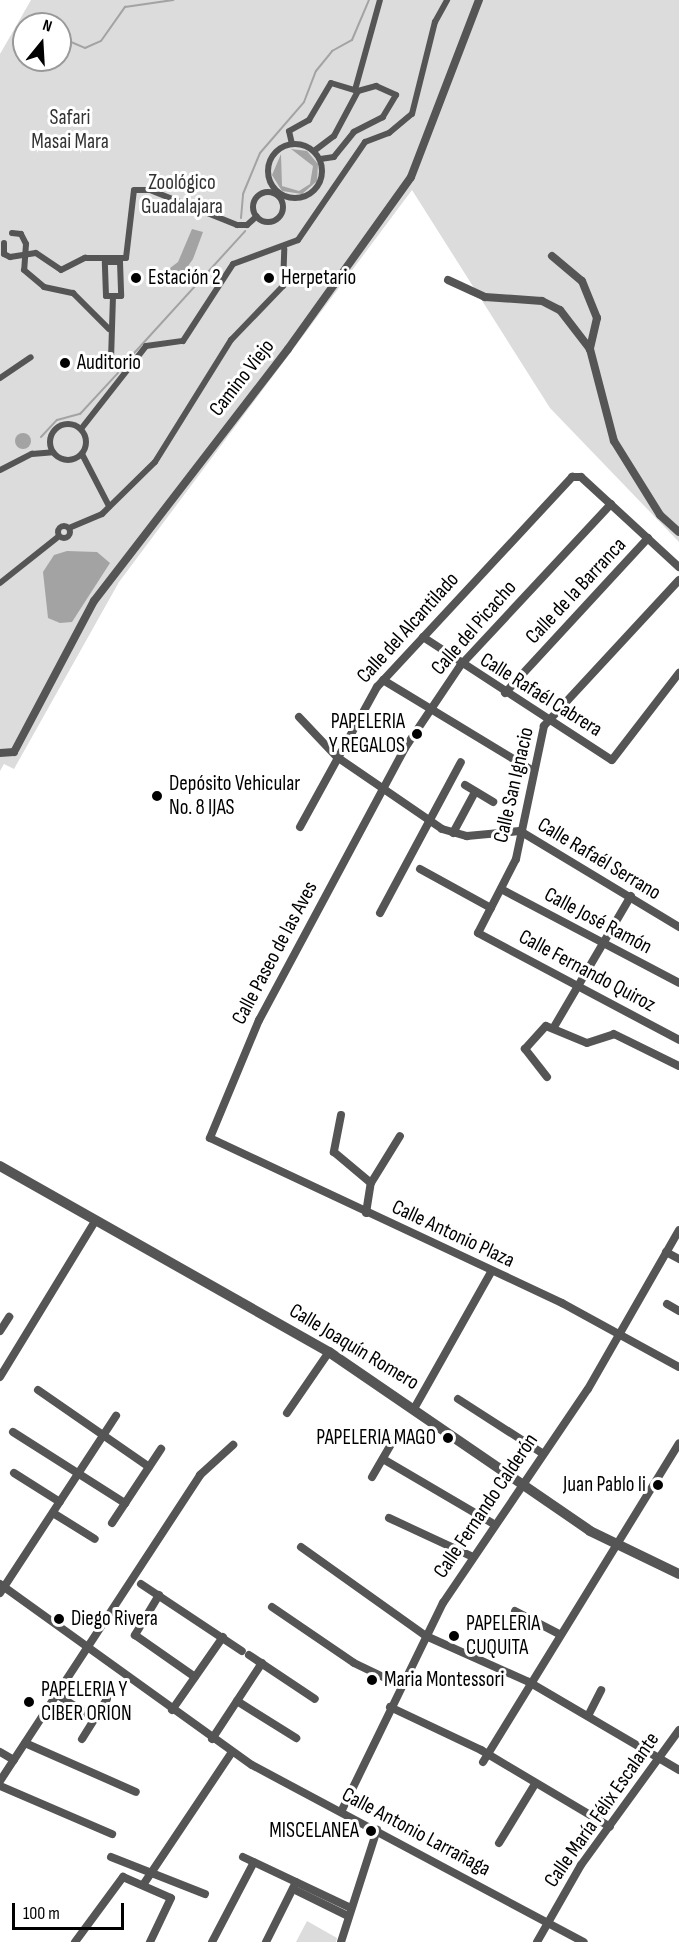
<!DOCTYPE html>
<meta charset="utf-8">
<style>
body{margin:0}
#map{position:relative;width:679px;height:1942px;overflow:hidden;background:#fff;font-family:"Sofia Sans Condensed",sans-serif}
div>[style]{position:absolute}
.green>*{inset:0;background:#dcdcdc}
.water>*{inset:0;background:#a3a3a3}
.round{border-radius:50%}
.stream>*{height:2px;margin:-1px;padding:0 1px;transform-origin:1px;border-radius:1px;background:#a3a3a3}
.pedestrian>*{height:6px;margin:-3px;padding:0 3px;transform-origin:3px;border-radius:3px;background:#555}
.pedestrian>.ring{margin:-3px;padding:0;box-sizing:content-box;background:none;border:6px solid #555;border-radius:50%}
.minor>*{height:8px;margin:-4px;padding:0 4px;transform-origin:4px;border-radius:4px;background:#555}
.tertiary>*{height:10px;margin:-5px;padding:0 5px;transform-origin:5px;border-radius:5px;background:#555}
.dots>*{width:16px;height:16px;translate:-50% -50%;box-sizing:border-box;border:3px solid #fff;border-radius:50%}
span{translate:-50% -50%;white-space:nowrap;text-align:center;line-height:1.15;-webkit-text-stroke:6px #fff;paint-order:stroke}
.park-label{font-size:21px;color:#333}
.poi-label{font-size:21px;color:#000}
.left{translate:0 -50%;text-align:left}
.right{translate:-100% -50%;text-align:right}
.street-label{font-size:21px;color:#000}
.north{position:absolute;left:12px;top:12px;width:60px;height:60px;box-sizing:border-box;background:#fff;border:2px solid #999;border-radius:50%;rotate:18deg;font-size:16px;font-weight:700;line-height:24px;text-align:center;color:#000}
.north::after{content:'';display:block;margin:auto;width:21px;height:27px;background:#000;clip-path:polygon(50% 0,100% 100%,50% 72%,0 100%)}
.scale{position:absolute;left:12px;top:1903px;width:112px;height:27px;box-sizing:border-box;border:3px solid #000;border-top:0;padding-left:8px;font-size:18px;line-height:21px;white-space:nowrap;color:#000;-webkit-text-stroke:4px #fff;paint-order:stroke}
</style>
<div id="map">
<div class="green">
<i style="clip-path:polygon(evenodd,31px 0,679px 0,679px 542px,550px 408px,412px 190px,119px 582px,14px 769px,4px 764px,0 771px,0 54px,31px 0,24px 24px,60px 24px,60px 60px,24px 60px,24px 24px)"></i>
<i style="clip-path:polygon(307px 1921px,337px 1938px,336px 1942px,296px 1942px)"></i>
</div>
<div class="water">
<i style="clip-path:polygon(291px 149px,307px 151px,318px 164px,317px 181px,302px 194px,282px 191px,272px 175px,281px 154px,282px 186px,299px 191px,310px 184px,313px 166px)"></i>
<i style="clip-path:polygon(192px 229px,203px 232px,193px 259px,181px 276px,160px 283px,157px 278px,178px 262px)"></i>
<i class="round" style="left:15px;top:433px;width:16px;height:16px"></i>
<i style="clip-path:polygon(67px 551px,97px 552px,110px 563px,72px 622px,60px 623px,48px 618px,43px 572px,54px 555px)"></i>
</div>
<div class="stream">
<i style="left:71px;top:42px;width:15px;rotate:23deg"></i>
<i style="left:85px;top:48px;width:17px;rotate:-24deg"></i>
<i style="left:101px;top:41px;width:42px;rotate:-54.8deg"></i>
<i style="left:125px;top:7px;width:49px;rotate:-8.3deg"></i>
<i style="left:241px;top:218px;width:24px;rotate:-85deg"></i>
<i style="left:243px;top:194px;width:44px;rotate:-67.5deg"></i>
<i style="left:260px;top:153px;width:67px;rotate:-49.2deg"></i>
<i style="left:304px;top:102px;width:33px;rotate:-69deg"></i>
<i style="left:316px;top:71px;width:26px;rotate:-51deg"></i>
<i style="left:332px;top:51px;width:23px;rotate:-29deg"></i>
<i style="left:352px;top:40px;width:43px;rotate:-67deg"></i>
<i style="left:126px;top:362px;width:177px;rotate:-47.7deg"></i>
<i style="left:41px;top:437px;width:23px;rotate:-47deg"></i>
<i style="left:57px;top:420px;width:24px;rotate:-15deg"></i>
<i style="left:80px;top:414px;width:56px;rotate:-47.2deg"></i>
</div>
<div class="pedestrian">
<i style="left:355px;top:90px;width:93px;rotate:-74.5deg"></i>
<i class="ring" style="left:268px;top:144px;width:48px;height:48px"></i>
<i style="left:292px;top:144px;width:13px;rotate:-103deg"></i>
<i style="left:289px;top:131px;width:23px;rotate:-29deg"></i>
<i style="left:309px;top:120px;width:43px;rotate:-59.3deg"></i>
<i style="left:331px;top:83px;width:28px;rotate:17deg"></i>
<i style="left:358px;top:91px;width:19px;rotate:-16deg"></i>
<i style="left:376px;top:86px;width:22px;rotate:24deg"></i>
<i style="left:396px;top:95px;width:26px;rotate:121deg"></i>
<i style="left:383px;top:117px;width:33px;rotate:153deg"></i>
<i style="left:354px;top:132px;width:32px;rotate:129deg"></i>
<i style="left:334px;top:157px;width:14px;rotate:172deg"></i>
<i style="left:314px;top:151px;width:25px;rotate:-37deg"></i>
<i style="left:334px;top:136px;width:51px;rotate:-61.9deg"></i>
<i class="ring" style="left:253px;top:192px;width:24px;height:24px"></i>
<i style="left:12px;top:233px;width:9px;rotate:6deg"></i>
<i style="left:21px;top:234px;width:11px;rotate:63deg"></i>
<i style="left:26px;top:244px;width:26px;rotate:94deg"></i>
<i style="left:24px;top:270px;width:26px;rotate:40deg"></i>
<i style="left:44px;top:287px;width:30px;rotate:12deg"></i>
<i style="left:73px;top:293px;width:51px;rotate:45deg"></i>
<i style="left:4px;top:243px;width:11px;rotate:90deg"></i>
<i style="left:4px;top:254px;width:7px;rotate:27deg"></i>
<i style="left:10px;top:257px;width:26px;rotate:-9deg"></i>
<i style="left:36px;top:253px;width:30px;rotate:34deg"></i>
<i style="left:61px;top:270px;width:27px;rotate:-27deg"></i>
<i style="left:85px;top:258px;width:41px"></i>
<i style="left:126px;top:258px;width:68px;rotate:-83.3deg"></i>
<i style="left:134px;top:190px;width:16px"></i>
<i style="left:150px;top:190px;width:94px;rotate:21.9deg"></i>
<i style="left:237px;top:225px;width:10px"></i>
<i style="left:247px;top:225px;width:13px;rotate:-42deg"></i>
<i style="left:105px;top:262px;width:15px"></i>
<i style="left:120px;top:262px;width:34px;rotate:88deg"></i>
<i style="left:121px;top:296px;width:15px;rotate:180deg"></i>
<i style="left:106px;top:296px;width:34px;rotate:-92deg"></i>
<i style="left:113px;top:296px;width:65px;rotate:91.8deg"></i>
<i style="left:111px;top:361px;width:18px;rotate:29deg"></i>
<i style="left:0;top:378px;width:37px;rotate:-34deg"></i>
<i class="ring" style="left:50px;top:424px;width:30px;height:30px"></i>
<i style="left:81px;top:429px;width:105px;rotate:-51.9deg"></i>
<i style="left:146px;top:346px;width:37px;rotate:-8deg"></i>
<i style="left:183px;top:341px;width:92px;rotate:-57deg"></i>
<i style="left:233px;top:264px;width:69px;rotate:-20.3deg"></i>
<i style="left:298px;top:240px;width:119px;rotate:-55.6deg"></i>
<i style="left:365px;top:142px;width:26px;rotate:-21deg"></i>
<i style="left:389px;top:133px;width:30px;rotate:-40deg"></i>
<i style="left:412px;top:114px;width:95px;rotate:-76deg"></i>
<i style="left:435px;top:22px;width:25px;rotate:-61deg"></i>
<i style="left:82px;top:454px;width:59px;rotate:62.6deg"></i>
<i style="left:0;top:470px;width:36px;rotate:-27deg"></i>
<i style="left:32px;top:454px;width:21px;rotate:-5deg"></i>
<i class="ring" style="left:58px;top:526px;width:6px;height:6px"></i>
<i style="left:69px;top:528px;width:36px;rotate:-23deg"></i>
<i style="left:102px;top:514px;width:74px;rotate:-44.5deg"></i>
<i style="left:155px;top:462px;width:144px;rotate:-58.1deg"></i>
<i style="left:231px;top:340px;width:75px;rotate:-46.1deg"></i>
<i style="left:283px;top:286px;width:37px;rotate:-88deg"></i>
<i style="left:0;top:583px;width:75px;rotate:-38.5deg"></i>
</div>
<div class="minor">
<i style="left:552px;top:256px;width:39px;rotate:40deg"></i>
<i style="left:582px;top:281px;width:40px;rotate:68deg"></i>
<i style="left:597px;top:318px;width:32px;rotate:103deg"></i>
<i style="left:590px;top:349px;width:95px;rotate:75.4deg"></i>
<i style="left:614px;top:441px;width:87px;rotate:58.1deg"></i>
<i style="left:660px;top:515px;width:25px;rotate:42deg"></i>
<i style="left:448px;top:280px;width:41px;rotate:24.7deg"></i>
<i style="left:485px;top:297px;width:57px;rotate:4deg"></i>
<i style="left:542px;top:301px;width:20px;rotate:27deg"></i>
<i style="left:560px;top:310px;width:49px;rotate:52.4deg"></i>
<i style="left:611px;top:504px;width:221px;rotate:133deg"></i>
<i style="left:460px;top:666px;width:99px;rotate:123.9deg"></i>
<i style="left:405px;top:748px;width:309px;rotate:118.2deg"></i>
<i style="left:259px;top:1020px;width:128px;rotate:112.6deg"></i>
<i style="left:210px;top:1138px;width:389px;rotate:25.1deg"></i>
<i style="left:562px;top:1303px;width:133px;rotate:28.7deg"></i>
<i style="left:679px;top:580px;width:199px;rotate:132.8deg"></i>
<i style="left:544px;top:726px;width:136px;rotate:101.9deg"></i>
<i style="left:516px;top:859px;width:83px;rotate:117.2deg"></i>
<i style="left:478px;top:933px;width:228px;rotate:28deg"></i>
<i style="left:423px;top:637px;width:225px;rotate:33.1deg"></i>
<i style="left:612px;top:760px;width:110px;rotate:-52.4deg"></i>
<i style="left:383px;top:680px;width:175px;rotate:31.2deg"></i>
<i style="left:505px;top:693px;width:211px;rotate:-47.3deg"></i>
<i style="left:299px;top:717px;width:55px;rotate:46.5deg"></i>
<i style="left:337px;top:757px;width:127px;rotate:34.4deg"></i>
<i style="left:442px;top:829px;width:26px;rotate:16deg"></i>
<i style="left:467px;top:836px;width:53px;rotate:-5.4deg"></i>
<i style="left:520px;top:831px;width:186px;rotate:31.1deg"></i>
<i style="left:0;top:753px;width:14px;rotate:-4deg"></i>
<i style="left:14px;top:752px;width:171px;rotate:-62.1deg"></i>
<i style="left:94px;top:601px;width:318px;rotate:-52.4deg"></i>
<i style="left:288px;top:349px;width:211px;rotate:-54.4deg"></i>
<i style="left:411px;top:177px;width:190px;rotate:-69deg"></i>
<i style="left:465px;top:785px;width:33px;rotate:31deg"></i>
<i style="left:300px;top:827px;width:160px;rotate:-61.2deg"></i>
<i style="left:377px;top:687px;width:287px;rotate:-47.1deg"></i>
<i style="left:572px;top:477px;width:9px"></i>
<i style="left:581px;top:477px;width:133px;rotate:42.6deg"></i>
<i style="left:453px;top:833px;width:47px;rotate:-61.8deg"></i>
<i style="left:420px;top:869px;width:81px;rotate:28.8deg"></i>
<i style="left:501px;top:889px;width:201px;rotate:27.8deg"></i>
<i style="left:380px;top:913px;width:171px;rotate:-61.8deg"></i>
<i style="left:554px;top:1027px;width:152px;rotate:-59.6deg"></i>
<i style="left:547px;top:1077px;width:36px;rotate:-128deg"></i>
<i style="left:525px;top:1049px;width:31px;rotate:-48deg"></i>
<i style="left:546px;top:1026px;width:44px;rotate:22.5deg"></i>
<i style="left:587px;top:1043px;width:28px;rotate:-18deg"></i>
<i style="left:614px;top:1034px;width:72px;rotate:26.2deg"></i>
<i style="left:341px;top:1115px;width:38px;rotate:101deg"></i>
<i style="left:334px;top:1152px;width:48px;rotate:40deg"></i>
<i style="left:366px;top:1213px;width:30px;rotate:-81deg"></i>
<i style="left:371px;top:1183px;width:55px;rotate:-58.3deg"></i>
<i style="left:666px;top:1252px;width:15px;rotate:28deg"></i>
<i style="left:667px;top:1304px;width:14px;rotate:30deg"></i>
<i style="left:0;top:1331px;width:17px;rotate:-57deg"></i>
<i style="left:0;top:1377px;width:184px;rotate:-58.6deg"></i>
<i style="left:38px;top:1390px;width:135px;rotate:34.7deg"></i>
<i style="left:458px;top:1399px;width:100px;rotate:32.7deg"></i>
<i style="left:415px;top:1407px;width:155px;rotate:-60.6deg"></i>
<i style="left:287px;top:1413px;width:74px;rotate:-55.5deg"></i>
<i style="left:13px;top:1432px;width:133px;rotate:32.4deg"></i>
<i style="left:383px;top:1459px;width:126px;rotate:30.4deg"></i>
<i style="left:14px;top:1473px;width:54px;rotate:32.2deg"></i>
<i style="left:372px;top:1477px;width:44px;rotate:-59.9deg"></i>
<i style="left:53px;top:1513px;width:49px;rotate:31.8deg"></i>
<i style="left:389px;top:1518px;width:90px;rotate:24.9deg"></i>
<i style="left:112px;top:1523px;width:89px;rotate:-56.5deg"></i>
<i style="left:301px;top:1547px;width:153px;rotate:35.5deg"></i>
<i style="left:426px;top:1636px;width:113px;rotate:24.1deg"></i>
<i style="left:529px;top:1682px;width:174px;rotate:30.4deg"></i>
<i style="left:0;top:1584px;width:310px;rotate:35.7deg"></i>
<i style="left:252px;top:1765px;width:376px;rotate:28.1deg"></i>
<i style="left:141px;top:1584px;width:121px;rotate:33.6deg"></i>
<i style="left:0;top:1593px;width:212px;rotate:-56.8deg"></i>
<i style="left:159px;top:1595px;width:47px;rotate:121deg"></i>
<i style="left:135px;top:1635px;width:73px;rotate:35deg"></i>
<i style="left:272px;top:1607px;width:99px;rotate:34.3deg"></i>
<i style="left:354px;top:1663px;width:51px;rotate:25.6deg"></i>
<i style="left:515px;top:1611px;width:50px;rotate:27.6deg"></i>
<i style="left:249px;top:1655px;width:79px;rotate:33.7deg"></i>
<i style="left:56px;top:1694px;width:46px;rotate:32.7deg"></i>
<i style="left:237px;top:1701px;width:70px;rotate:32.1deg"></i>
<i style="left:390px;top:1707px;width:101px;rotate:25.3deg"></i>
<i style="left:481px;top:1750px;width:150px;rotate:30.8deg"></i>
<i style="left:172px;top:1710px;width:89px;rotate:-55.1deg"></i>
<i style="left:588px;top:1716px;width:29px;rotate:-63deg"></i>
<i style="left:82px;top:1739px;width:47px;rotate:-58deg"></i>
<i style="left:212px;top:1739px;width:91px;rotate:-56.7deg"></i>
<i style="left:25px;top:1743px;width:121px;rotate:23.8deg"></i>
<i style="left:0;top:1752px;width:16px;rotate:30deg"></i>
<i style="left:483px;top:1762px;width:374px;rotate:-58.4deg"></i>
<i style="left:0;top:1781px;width:366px;rotate:-56.8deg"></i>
<i style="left:200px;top:1475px;width:45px;rotate:-42.3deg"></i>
<i style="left:0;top:1786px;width:122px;rotate:23.2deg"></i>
<i style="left:341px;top:1812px;width:233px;rotate:-64deg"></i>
<i style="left:443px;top:1603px;width:258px;rotate:-55.9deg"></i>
<i style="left:588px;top:1389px;width:183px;rotate:-60.2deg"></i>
<i style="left:499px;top:1843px;width:69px;rotate:-58.6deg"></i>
<i style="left:111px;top:1857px;width:101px;rotate:21.5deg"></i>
<i style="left:243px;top:1857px;width:119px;rotate:25.3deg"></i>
<i style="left:143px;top:1885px;width:160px;rotate:-56.2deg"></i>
<i style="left:293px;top:1889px;width:61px;rotate:26.1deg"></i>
<i style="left:75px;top:1942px;width:81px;rotate:-53.6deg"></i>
<i style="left:123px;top:1877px;width:52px;rotate:23.6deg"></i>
<i style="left:171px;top:1898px;width:49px;rotate:115.5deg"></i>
<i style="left:212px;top:1942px;width:90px;rotate:-62.3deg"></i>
<i style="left:266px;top:1942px;width:67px;rotate:-63.4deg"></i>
<i style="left:341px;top:1942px;width:118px;rotate:-72.2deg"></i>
<i style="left:537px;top:1942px;width:89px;rotate:-60.3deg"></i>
<i style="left:581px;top:1865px;width:167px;rotate:-54deg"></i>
</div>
<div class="tertiary">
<i style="left:0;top:1166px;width:378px;rotate:29.5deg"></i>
<i style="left:329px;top:1352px;width:316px;rotate:34.4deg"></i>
<i style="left:590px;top:1531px;width:99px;rotate:25.8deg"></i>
</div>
<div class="dots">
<i style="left:136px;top:278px;background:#000"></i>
<i style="left:269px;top:278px;background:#000"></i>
<i style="left:65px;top:363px;background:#000"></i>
<i style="left:417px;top:734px;background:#000"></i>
<i style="left:157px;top:796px;background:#000"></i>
<i style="left:448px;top:1438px;background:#000"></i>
<i style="left:658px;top:1485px;background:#000"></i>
<i style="left:59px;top:1619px;background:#000"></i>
<i style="left:454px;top:1636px;background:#000"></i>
<i style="left:372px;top:1680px;background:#000"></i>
<i style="left:29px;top:1702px;background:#000"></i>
<i style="left:371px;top:1831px;background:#000"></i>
</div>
<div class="park-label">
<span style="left:70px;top:130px">Safari<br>Masai Mara</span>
<span style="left:182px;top:195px">Zoológico<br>Guadalajara</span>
</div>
<div class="poi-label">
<span class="left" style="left:148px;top:278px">Estación 2</span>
<span class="left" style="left:281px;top:278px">Herpetario</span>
<span class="left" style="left:77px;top:363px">Auditorio</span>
<span class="right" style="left:405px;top:734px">PAPELERIA<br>Y REGALOS</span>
<span class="left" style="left:169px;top:796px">Depósito Vehicular<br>No. 8 IJAS</span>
<span class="right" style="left:436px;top:1438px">PAPELERIA MAGO</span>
<span class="right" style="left:646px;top:1485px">Juan Pablo Ii</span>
<span class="left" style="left:71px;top:1619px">Diego Rivera</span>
<span class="left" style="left:466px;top:1636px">PAPELERIA<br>CUQUITA</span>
<span class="left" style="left:384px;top:1680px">Maria Montessori</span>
<span class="left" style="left:41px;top:1702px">PAPELERIA Y<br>CIBER ORION</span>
<span class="right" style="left:359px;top:1831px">MISCELANEA</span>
</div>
<div class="street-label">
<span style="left:242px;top:378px;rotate:-52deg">Camino Viejo</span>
<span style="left:576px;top:591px;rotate:-47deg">Calle de la Barranca</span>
<span style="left:408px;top:628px;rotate:-48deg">Calle del Alcantilado</span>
<span style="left:474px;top:628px;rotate:-49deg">Calle del Picacho</span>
<span style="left:541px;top:695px;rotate:32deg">Calle Rafaél Cabrera</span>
<span style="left:514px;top:785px;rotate:-77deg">Calle San Ignacio</span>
<span style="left:599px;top:859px;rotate:31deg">Calle Rafaél Serrano</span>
<span style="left:598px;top:921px;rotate:28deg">Calle José Ramón</span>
<span style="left:275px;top:953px;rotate:-62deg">Calle Paseo de las Aves</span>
<span style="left:587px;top:971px;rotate:28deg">Calle Fernando Quiroz</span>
<span style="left:453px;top:1234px;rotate:25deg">Calle Antonio Plaza</span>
<span style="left:354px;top:1347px;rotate:31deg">Calle Joaquín Romero</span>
<span style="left:486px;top:1506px;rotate:-56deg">Calle Fernando Calderón</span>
<span style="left:602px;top:1810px;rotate:-55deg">Calle María Félix Escalante</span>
<span style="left:416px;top:1832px;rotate:28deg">Calle Antonio Larrañaga</span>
</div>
<div class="north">N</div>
<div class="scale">100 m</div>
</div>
